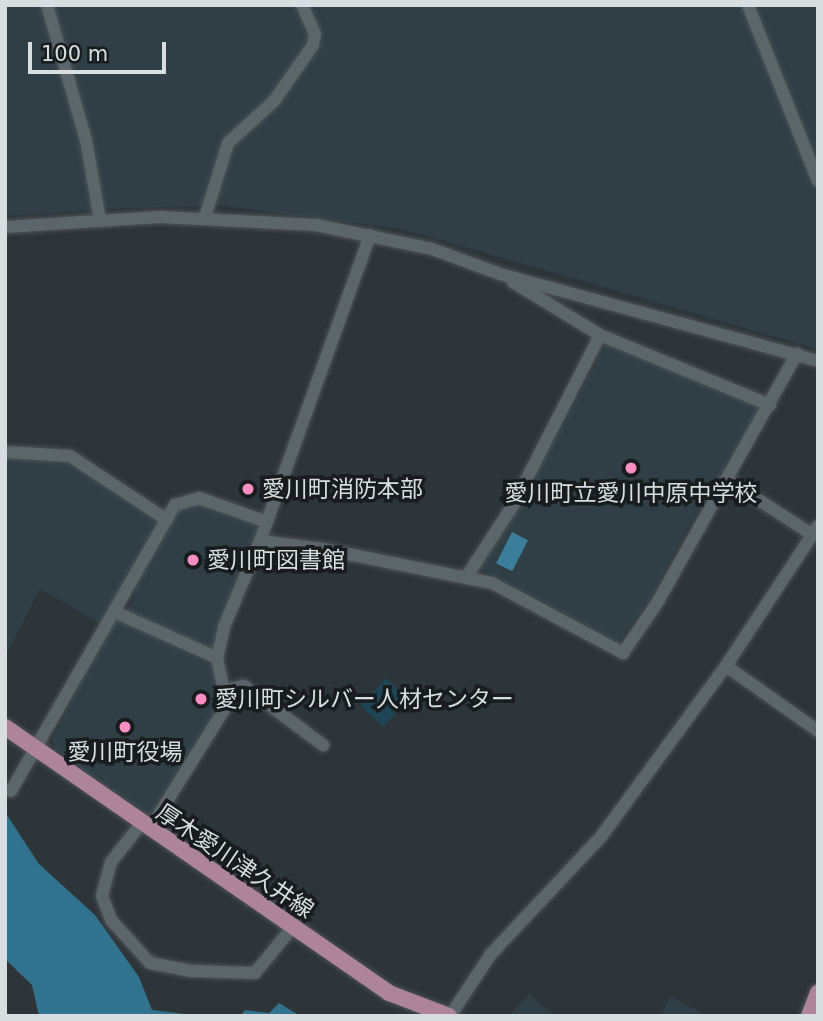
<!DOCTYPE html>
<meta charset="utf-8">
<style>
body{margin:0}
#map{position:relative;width:823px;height:1021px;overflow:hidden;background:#2d3539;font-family:"DejaVu Sans","Noto Sans JP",sans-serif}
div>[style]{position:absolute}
.built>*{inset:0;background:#303f46}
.green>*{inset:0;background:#1e4556;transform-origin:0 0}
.forest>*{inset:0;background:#31738e}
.water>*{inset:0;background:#3c7d99;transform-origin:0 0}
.roads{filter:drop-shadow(0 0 2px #4c5255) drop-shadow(0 0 2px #4c5255)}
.minor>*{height:12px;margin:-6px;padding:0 6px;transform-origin:6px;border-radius:6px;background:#5c6569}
.major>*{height:16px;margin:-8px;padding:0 8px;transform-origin:8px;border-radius:8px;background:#ae8499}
.dots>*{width:19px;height:19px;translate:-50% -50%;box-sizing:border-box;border:4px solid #181c1e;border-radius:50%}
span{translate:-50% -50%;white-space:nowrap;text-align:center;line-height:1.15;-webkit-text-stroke:7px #181c1e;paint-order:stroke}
.poi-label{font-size:23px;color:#d8dddf}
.left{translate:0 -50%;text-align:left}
.street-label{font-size:23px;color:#d8dddf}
.frame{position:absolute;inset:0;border:7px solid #d8dddf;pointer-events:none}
.scale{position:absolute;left:28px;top:42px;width:138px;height:32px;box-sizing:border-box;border:4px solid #d8dddf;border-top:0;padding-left:9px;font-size:21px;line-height:24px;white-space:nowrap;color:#d8dddf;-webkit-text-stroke:5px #181c1e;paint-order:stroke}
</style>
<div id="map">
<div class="built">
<i style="clip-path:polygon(5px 5px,42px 5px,81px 134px,94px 210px,5px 216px)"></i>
<i style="clip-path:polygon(52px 5px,298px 5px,312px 39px,270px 100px,228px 139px,203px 206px,102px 209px)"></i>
<i style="clip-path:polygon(305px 5px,744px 5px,818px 190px,818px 349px,403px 229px,210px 204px,230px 146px,316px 47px)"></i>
<i style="clip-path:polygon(763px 5px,818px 5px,818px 170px,754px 12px)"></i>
<i style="clip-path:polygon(607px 342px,761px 408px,686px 530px,653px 594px,618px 642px,481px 568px,479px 562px,522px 503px)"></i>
<i style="clip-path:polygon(5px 454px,70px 458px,159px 522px,102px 624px,40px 589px,5px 657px)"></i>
<i style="clip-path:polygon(192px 500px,255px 524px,257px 529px,214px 646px,202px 651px,126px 613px,136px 596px,131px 592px,176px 510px)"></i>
<i style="clip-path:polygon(115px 617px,212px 666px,220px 690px,216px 713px,147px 818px,55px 748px,52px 740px)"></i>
<i style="clip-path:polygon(529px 994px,555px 1016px,509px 1016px)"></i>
<i style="clip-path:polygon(670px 996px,702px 1013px,702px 1016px,661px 1016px)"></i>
</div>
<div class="green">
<i style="left:386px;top:678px;width:31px;height:38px;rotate:42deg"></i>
</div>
<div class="forest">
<i style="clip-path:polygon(5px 812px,39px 864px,95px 915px,139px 977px,152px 1010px,202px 1016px,39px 1016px,32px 985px,5px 959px)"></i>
<i style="clip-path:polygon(279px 1003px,300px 1016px,240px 1016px,245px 1010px,269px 1013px)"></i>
</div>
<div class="water">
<i style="left:512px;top:532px;width:18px;height:35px;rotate:27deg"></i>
</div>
<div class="roads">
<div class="minor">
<i style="left:47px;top:5px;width:141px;rotate:73.9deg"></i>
<i style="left:86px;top:140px;width:81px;rotate:80.1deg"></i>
<i style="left:748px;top:5px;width:189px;rotate:68.3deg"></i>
<i style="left:205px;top:217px;width:77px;rotate:-72.7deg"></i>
<i style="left:228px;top:143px;width:62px;rotate:-42.4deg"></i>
<i style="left:274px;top:101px;width:68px;rotate:-55.1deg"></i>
<i style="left:313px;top:45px;width:11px;rotate:-80deg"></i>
<i style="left:315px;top:34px;width:32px;rotate:-114deg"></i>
<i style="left:5px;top:227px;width:155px;rotate:-3.7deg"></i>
<i style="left:160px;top:217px;width:156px;rotate:2.9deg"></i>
<i style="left:316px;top:225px;width:118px;rotate:11.7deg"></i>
<i style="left:432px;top:249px;width:72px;rotate:20.2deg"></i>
<i style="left:500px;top:274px;width:330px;rotate:15.3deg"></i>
<i style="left:600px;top:335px;width:184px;rotate:22.4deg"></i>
<i style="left:5px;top:452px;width:65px;rotate:3.5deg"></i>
<i style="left:70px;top:456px;width:116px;rotate:33.4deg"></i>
<i style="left:726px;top:479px;width:103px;rotate:32.8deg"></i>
<i style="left:818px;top:526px;width:168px;rotate:123.3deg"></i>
<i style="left:726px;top:666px;width:113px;rotate:35.2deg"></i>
<i style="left:260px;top:541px;width:64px;rotate:7.2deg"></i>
<i style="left:323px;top:549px;width:172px;rotate:11.4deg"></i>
<i style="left:492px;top:583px;width:149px;rotate:28.1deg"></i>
<i style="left:623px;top:653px;width:60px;rotate:-55.8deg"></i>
<i style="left:657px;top:603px;width:286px;rotate:-60.7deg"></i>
<i style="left:467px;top:576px;width:88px;rotate:-57deg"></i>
<i style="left:515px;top:502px;width:187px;rotate:-63deg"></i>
<i style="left:600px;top:335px;width:102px;rotate:-148.7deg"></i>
<i style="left:115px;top:612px;width:112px;rotate:24.3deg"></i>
<i style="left:227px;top:690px;width:17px;rotate:-13deg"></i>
<i style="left:244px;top:686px;width:99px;rotate:36.8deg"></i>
<i style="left:11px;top:791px;width:330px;rotate:-60.2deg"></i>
<i style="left:175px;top:505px;width:25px;rotate:-16deg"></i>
<i style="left:199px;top:498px;width:72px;rotate:19.4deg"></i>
<i style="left:141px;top:824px;width:48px;rotate:128.3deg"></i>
<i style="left:111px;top:862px;width:35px;rotate:105deg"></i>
<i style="left:102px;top:896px;width:26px;rotate:69deg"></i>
<i style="left:111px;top:920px;width:58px;rotate:47.8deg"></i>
<i style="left:150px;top:963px;width:42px;rotate:11deg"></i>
<i style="left:191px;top:971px;width:64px;rotate:1.8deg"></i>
<i style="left:255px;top:973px;width:58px;rotate:-50.6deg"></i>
<i style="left:149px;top:830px;width:147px;rotate:-58deg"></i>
<i style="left:227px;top:705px;width:48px;rotate:-102deg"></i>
<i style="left:217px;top:658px;width:32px;rotate:-77deg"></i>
<i style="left:224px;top:627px;width:93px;rotate:-67.3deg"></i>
<i style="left:260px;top:541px;width:325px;rotate:-70.2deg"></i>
<i style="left:450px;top:1016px;width:74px;rotate:-56.5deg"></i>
<i style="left:491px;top:954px;width:159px;rotate:-46.8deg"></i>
<i style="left:600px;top:838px;width:213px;rotate:-53.8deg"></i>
</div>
<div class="major">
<i style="left:5px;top:727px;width:467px;rotate:34.7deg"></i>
<i style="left:389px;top:993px;width:64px;rotate:21deg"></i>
<i style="left:809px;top:1016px;width:25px;rotate:-69deg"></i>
</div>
</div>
<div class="dots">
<i style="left:631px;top:468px;background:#fc8fc1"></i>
<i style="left:248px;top:489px;background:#fc8fc1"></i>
<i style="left:193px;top:560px;background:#fc8fc1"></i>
<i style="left:201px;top:699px;background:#fc8fc1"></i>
<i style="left:125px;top:727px;background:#fc8fc1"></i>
</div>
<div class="poi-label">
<span class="left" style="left:262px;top:489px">愛川町消防本部</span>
<span style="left:631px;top:493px">愛川町立愛川中原中学校</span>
<span class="left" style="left:207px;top:560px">愛川町図書館</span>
<span class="left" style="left:215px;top:699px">愛川町シルバー人材センター</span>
<span style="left:125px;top:752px">愛川町役場</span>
</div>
<div class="street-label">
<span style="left:235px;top:861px;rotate:34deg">厚木愛川津久井線</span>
</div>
<div class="frame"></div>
<div class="scale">100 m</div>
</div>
